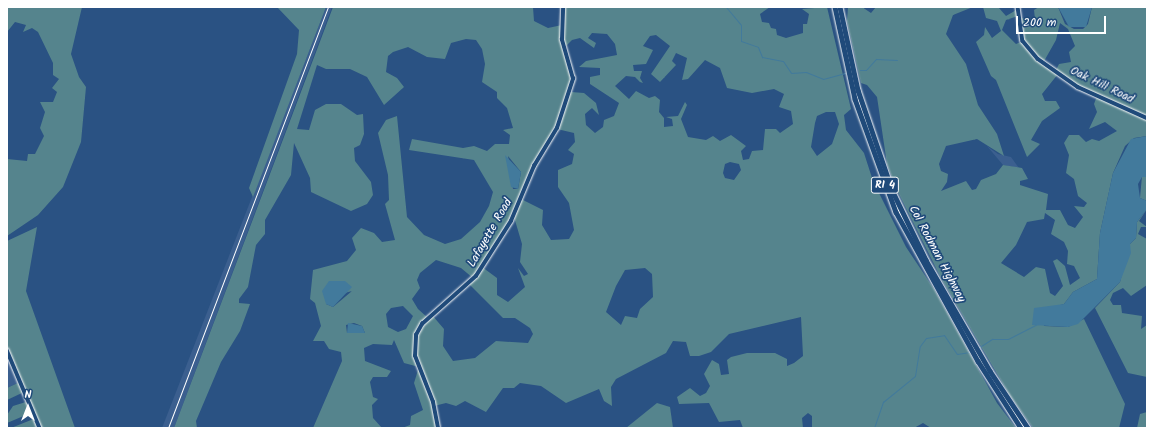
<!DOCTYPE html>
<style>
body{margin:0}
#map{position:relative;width:1154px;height:435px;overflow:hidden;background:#2a5283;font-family:Kalam,sans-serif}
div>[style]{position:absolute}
.built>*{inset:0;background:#3b5f8f}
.green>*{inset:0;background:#55848d}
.water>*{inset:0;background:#427a9c}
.stream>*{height:1px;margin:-0.5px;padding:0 0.5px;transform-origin:0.5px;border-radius:0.5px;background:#427a9c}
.roads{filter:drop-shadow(0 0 1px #fff) drop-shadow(0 0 1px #fff)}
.tertiary>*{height:3.5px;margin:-1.75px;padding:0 1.75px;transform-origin:1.75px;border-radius:1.75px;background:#1f4a7a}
.trunk>*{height:4.5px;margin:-2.25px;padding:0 2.25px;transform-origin:2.25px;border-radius:2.25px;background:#1f4a7a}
.rail>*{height:1px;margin:-0.5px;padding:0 0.5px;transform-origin:0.5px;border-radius:0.5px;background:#fff}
span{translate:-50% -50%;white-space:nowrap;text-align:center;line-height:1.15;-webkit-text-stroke:3.5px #1f4a7a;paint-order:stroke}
.shield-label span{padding:1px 3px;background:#1f4a7a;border:1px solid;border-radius:3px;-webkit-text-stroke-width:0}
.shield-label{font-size:11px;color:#fff;font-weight:700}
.street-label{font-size:12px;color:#fff}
.frame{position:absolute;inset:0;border:8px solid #fff;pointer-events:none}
.north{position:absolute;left:8px;top:387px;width:40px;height:40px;-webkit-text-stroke:3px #1f4a7a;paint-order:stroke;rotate:0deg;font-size:11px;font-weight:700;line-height:16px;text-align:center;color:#fff}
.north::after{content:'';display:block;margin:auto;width:14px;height:18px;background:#fff;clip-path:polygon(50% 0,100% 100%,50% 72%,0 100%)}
.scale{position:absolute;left:1016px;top:16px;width:90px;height:18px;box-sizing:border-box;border:2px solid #fff;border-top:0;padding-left:5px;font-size:12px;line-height:14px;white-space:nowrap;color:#fff;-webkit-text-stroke:3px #1f4a7a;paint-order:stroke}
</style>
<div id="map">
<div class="built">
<i style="clip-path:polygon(326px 7px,332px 7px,174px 428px,162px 428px)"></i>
<i style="clip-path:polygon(987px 146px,998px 154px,1011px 157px,1019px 168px,1003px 165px)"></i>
<i style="clip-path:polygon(7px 350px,20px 382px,7px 388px)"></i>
</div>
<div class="green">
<i style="clip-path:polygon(7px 7px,82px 7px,71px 54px,79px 77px,86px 87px,81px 142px,63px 187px,38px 215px,7px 236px,7px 159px,27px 161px,28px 154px,35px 154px,44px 136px,40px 128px,45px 112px,40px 102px,53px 102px,57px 92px,52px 88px,59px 79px,53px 75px,53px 63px,38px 32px,32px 28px,23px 32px,26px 25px,15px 22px,7px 32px)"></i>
<i style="clip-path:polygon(277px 7px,326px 7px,253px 197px,249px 188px,297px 54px,299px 30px)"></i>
<i style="clip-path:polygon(evenodd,333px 7px,533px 7px,534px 21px,548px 28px,562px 25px,562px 7px,770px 7px,760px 14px,762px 22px,769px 23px,771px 28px,776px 29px,777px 35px,786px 38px,803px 33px,803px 24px,807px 24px,809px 14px,802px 9px,827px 7px,851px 109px,844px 115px,846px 130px,864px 153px,873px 181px,906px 247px,934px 289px,997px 403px,1016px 428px,931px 428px,923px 423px,914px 428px,812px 428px,812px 416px,808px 413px,802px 418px,803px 428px,743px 428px,740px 420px,719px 422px,709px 403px,679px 404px,677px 397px,690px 388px,700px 396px,706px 393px,710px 386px,704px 374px,712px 360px,719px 364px,721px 375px,729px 374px,727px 360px,731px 357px,747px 353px,775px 353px,787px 359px,787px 366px,794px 363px,803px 356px,801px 317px,729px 334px,711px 352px,699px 356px,690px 356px,686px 342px,673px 341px,666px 353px,616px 379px,611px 387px,612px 406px,604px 401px,599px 389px,566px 403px,541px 386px,520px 383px,514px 388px,503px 388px,486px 412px,465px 401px,456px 406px,446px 403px,434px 406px,438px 428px,402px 428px,410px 425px,411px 416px,423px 410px,414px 383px,419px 367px,404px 363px,394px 340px,392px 345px,373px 344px,364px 348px,365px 361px,391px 371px,387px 377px,373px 377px,370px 382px,373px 397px,378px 399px,372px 405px,373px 418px,382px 428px,313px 428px,342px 361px,341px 352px,329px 349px,324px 341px,313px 341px,321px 326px,315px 303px,310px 299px,313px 270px,347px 261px,356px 250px,352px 238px,361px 228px,374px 233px,382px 242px,395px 240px,385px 204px,389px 200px,388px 175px,378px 133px,386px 120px,397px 116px,407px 217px,424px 235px,445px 244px,461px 239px,480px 222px,489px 206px,493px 192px,474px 160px,409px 150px,412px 139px,463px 148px,474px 146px,487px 151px,495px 144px,509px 144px,510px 135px,503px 130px,513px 128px,507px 108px,497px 98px,497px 92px,482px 82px,485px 64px,482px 49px,476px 40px,466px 39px,451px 43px,445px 59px,427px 57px,408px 47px,393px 52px,388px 56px,386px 72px,397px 78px,404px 87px,384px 105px,367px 77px,350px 69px,326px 69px,317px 65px,297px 129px,309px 130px,315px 110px,326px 104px,341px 104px,357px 115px,363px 114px,364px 134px,360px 145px,354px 148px,355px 161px,371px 182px,373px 195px,367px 204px,351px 211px,311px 192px,310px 178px,294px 143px,291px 175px,265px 220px,265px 234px,256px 245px,248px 287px,239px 299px,239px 303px,250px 304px,240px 331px,221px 362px,196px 421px,197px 428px,174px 428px,333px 7px,592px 33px,607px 34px,615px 44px,617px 55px,586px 61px,579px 67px,600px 68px,600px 75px,590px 77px,590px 84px,619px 103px,614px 116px,604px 120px,603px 127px,595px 133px,586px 125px,585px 114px,592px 108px,599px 115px,596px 103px,584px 93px,571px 92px,572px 81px,564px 48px,572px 40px,580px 38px,594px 48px,596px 43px,588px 38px,592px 33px,333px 7px,656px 35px,670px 46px,651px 74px,660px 82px,676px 65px,672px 61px,676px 53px,687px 58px,682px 80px,688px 79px,705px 60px,720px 68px,727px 88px,752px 93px,774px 89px,784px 94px,779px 107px,791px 111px,793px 124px,780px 133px,776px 129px,765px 129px,763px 150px,752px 151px,749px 159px,743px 160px,741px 151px,746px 146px,731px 135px,720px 141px,713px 136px,706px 140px,688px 137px,681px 119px,687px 105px,685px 102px,678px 116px,666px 117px,672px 119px,673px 126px,664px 127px,664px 118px,659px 112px,660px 100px,655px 96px,649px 98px,636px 91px,629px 99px,615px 86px,626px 76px,635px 77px,640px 82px,643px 83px,640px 78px,642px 71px,634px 71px,633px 65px,646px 64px,653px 50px,643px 46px,650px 36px,656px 35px,333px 7px,826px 112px,835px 112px,839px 124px,832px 144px,817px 156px,811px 147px,815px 123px,817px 116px,826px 112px,333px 7px,557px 129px,574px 133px,575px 142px,568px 150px,574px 154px,572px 164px,558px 170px,558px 187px,569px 203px,574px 230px,569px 239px,551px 240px,542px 225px,543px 210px,521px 199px,541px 153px,557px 129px,333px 7px,508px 156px,521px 172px,518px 189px,513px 189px,508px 156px,333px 7px,730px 162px,739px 164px,741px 170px,734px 180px,725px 178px,723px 173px,725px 164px,730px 162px,333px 7px,514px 217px,522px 244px,520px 262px,528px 274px,524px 276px,518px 268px,525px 287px,508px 302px,497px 295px,497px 278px,482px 267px,514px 217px,333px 7px,436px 260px,461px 268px,473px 278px,469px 284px,503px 318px,515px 318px,530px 328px,533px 334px,528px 343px,496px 341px,475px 358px,453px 361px,443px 346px,444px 329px,432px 315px,428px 318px,418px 309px,412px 299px,420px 288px,417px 280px,420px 273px,436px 260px,333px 7px,645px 268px,652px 274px,653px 297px,640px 309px,637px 318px,625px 316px,621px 325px,606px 312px,616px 286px,625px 270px,645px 268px,333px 7px,352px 291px,333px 307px,326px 304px,326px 298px,352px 291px,333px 7px,403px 306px,413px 316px,406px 329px,398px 332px,388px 327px,386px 314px,391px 308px,403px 306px,333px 7px,354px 323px,362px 326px,365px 333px,347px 333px,346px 325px,354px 323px)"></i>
<i style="clip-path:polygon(evenodd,848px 7px,862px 7px,871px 13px,876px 7px,973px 7px,953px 15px,946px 34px,966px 64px,978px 105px,997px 134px,1004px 156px,977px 139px,946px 146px,939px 164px,941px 171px,948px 174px,947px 182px,941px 191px,966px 181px,972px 190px,976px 189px,981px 180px,996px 174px,1003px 165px,1022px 168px,1028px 179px,1020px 181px,1020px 185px,1048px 194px,1046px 210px,1060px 210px,1068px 225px,1075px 228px,1083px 217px,1074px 206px,1084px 207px,1087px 203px,1078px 196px,1074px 179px,1066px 173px,1069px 155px,1064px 143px,1069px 135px,1079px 135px,1086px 142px,1092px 139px,1099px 141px,1117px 131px,1105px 122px,1089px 129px,1097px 112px,1094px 104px,1097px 96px,1058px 74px,1042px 94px,1045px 101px,1056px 101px,1060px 108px,1042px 121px,1031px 140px,1040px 144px,1027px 157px,996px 80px,991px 76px,976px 42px,984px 35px,985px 27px,992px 38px,1001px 31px,997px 21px,986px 18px,983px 7px,999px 8px,1006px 16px,1018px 9px,1018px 16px,1006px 20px,1002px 30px,1016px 44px,1023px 41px,1018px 18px,1035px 19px,1034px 10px,1039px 7px,1058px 7px,1065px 24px,1074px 29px,1083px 29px,1088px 24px,1092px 7px,1147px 7px,1147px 136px,1134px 138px,1125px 146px,1113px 173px,1100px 233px,1097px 279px,1073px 292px,1064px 304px,1041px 310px,1044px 326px,1068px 327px,1084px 319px,1125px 404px,1119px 428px,1033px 428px,1009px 394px,942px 280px,896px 188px,887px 164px,877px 97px,867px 85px,861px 83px,847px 21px,848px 7px,1060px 23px,1068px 29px,1075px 46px,1069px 52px,1071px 62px,1059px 64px,1055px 72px,1043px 63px,1056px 40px,1060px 23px,848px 7px,1045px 213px,1055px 220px,1051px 234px,1064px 242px,1068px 251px,1067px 264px,1074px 266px,1080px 278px,1070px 285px,1065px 266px,1057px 259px,1053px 261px,1063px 286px,1055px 296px,1050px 293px,1045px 269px,1036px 267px,1024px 277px,1001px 263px,1016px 245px,1027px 222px,1044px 219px,1045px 213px)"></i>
<i style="clip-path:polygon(1142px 176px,1147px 177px,1147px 201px,1140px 198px)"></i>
<i style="clip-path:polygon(1147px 209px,1139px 221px,1147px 227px,1141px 227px,1138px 234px,1147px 239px,1147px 285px,1131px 296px,1123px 288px,1113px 293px,1110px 300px,1113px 305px,1121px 305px,1122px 313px,1142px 316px,1141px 329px,1147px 325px,1147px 377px,1128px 373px,1095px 308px,1120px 282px,1130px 244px,1136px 238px,1137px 222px)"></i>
<i style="clip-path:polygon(37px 227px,26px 291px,75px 428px,11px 428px,36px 418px,33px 412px,7px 423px,7px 415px,13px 406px,29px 401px,24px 392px,7px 400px,7px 388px,20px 382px,7px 350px,7px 241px)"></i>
<i style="clip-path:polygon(657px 403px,670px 407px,673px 428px,626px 428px)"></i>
<i style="clip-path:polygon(1147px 412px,1147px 428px,1137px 428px,1140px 414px)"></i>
</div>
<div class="water">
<i style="clip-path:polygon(1058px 7px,1092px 7px,1086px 27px,1069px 27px)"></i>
<i style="clip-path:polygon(1147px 136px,1147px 177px,1142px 177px,1138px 184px,1140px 198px,1147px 201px,1147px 209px,1137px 222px,1136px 238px,1130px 244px,1131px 253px,1120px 282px,1078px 324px,1068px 327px,1032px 325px,1034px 308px,1064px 304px,1073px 292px,1097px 279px,1100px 233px,1113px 173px,1131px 139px)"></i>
<i style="clip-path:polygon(505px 155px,521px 172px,518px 189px,511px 187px)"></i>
<i style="clip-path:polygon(329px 281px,345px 281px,352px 287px,333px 307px,326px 304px,322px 291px)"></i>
<i style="clip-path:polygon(348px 323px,362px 326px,365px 333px,347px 333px)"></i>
</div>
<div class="stream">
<i style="left:726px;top:7px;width:23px;rotate:50deg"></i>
<i style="left:741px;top:25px;width:16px;rotate:90deg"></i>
<i style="left:741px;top:41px;width:18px;rotate:19deg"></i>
<i style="left:758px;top:47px;width:11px;rotate:68deg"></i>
<i style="left:762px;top:57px;width:21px;rotate:11deg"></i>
<i style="left:783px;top:61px;width:14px;rotate:56deg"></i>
<i style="left:791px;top:73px;width:15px;rotate:-4deg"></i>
<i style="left:806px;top:72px;width:18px;rotate:22deg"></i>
<i style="left:823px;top:79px;width:23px;rotate:-15deg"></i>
<i style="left:860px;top:70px;width:6px"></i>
<i style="left:866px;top:70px;width:15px;rotate:-48deg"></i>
<i style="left:876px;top:59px;width:21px;rotate:3deg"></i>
<i style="left:978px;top:348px;width:17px;rotate:-33deg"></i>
<i style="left:992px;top:339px;width:16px"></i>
<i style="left:1008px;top:339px;width:33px;rotate:-27deg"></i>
<i style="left:874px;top:428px;width:28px;rotate:-71deg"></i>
<i style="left:883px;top:402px;width:41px;rotate:-39.1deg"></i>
<i style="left:915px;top:376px;width:30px;rotate:-81deg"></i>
<i style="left:920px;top:346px;width:10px;rotate:-53deg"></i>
<i style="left:926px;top:338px;width:18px;rotate:-9deg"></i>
<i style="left:944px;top:335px;width:23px;rotate:56deg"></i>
<i style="left:957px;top:354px;width:13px;rotate:-9deg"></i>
</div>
<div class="roads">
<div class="tertiary">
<i style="left:1018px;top:7px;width:34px;rotate:82deg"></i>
<i style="left:1023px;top:41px;width:23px;rotate:50deg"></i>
<i style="left:1038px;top:59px;width:49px;rotate:35deg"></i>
<i style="left:1078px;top:87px;width:76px;rotate:24.2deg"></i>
<i style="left:7px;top:350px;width:85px;rotate:67.1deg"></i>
<i style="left:438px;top:428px;width:26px;rotate:-101deg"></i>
<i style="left:433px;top:402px;width:49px;rotate:-111.4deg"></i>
<i style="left:415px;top:356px;width:21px;rotate:-87deg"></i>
<i style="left:416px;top:335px;width:13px;rotate:-61deg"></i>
<i style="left:422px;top:324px;width:72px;rotate:-41.6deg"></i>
<i style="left:476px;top:276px;width:65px;rotate:-57.5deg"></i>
<i style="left:511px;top:221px;width:60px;rotate:-67.3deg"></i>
<i style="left:534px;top:166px;width:44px;rotate:-58.8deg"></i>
<i style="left:557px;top:128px;width:52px;rotate:-71.9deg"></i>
<i style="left:573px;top:79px;width:41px;rotate:-105.8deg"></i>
<i style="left:562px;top:40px;width:33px;rotate:-88deg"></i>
</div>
<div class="trunk">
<i style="left:835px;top:7px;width:94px;rotate:77.7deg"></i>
<i style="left:855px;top:99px;width:120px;rotate:70.1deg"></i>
<i style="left:896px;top:212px;width:170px;rotate:61.2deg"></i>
<i style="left:978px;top:361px;width:80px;rotate:57.3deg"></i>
<i style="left:840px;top:7px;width:85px;rotate:77.8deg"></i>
<i style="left:858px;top:90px;width:108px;rotate:71.1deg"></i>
<i style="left:893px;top:192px;width:76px;rotate:64.1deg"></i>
<i style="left:926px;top:260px;width:128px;rotate:60deg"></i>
<i style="left:990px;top:371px;width:69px;rotate:56.3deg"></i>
</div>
</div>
<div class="rail">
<i style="left:168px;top:428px;width:450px;rotate:-69.2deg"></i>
</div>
<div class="shield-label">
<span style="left:885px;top:185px">RI 4</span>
</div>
<div class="street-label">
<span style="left:1102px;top:85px;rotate:26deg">Oak Hill Road</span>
<span style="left:490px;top:233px;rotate:-60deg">Lafayette Road</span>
<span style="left:937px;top:254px;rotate:62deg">Col Rodman Highway</span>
</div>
<div class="frame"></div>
<div class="north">N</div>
<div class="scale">200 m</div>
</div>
